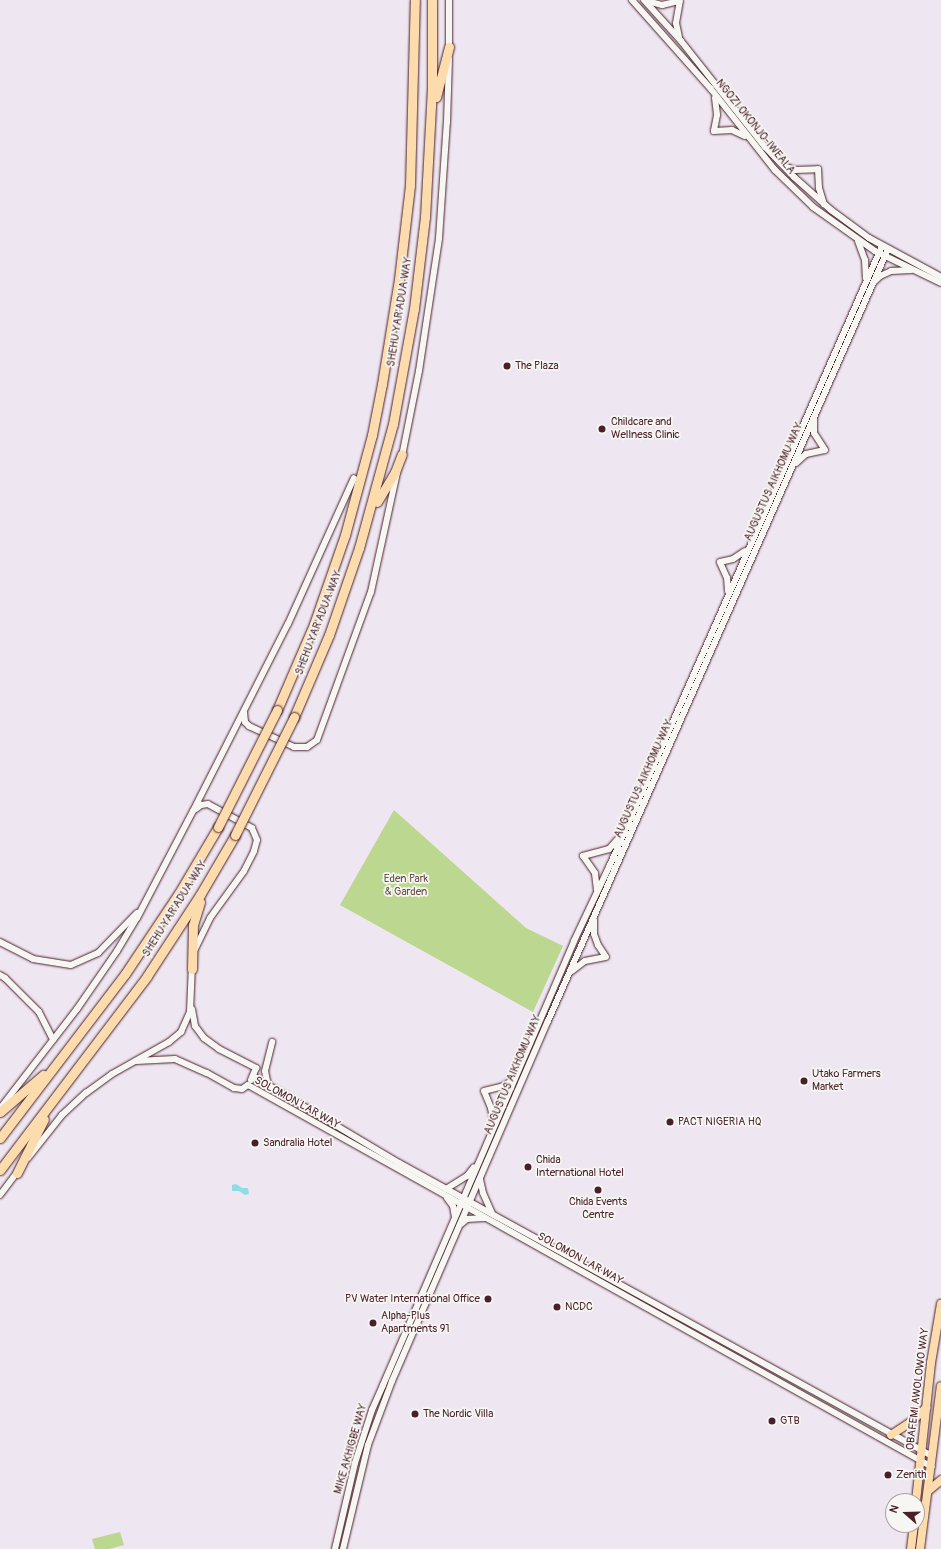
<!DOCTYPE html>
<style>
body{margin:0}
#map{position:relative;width:941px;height:1549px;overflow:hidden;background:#eee6f0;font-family:Pangolin,sans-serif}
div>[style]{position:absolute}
.green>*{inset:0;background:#bcd78f}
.water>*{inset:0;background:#8cdee4}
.roads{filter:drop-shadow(0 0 1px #4a1f2b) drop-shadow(0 0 1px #4a1f2b)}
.minor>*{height:6px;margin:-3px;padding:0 3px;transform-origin:3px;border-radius:3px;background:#f6f6f2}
.major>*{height:8px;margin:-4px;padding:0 4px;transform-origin:4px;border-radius:4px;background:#fcdcac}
.highway>*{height:9px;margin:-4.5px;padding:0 4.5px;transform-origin:4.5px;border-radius:4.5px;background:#fcdcac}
.bridges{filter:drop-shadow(0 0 1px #4a1f2b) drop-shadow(0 0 1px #4a1f2b)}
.highway-bridge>*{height:9px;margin:-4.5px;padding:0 4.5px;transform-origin:4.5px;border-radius:4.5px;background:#fcdcac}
.dots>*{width:11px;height:11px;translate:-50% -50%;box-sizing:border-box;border:2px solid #f6f6f2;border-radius:50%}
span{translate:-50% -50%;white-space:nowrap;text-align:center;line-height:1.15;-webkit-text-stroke:3.5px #f6f6f2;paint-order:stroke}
.street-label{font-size:11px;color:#4a1f2b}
.poi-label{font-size:11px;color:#4a1f2b}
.left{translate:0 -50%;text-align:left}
.right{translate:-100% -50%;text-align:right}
.park-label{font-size:11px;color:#664d44}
.north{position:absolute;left:885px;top:1493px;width:40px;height:40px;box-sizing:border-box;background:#f6f6f2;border:1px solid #b1a0a2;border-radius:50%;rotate:290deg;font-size:11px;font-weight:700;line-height:16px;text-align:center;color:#4a1f2b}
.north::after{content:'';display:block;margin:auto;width:14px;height:18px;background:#4a1f2b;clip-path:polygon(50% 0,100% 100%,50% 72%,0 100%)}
</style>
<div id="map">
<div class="green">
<i style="clip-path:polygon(394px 810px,526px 928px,563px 946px,533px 1012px,340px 905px)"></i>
<i style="clip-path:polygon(120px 1532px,124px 1545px,109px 1549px,95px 1549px,92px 1539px)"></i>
</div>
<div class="water">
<i style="clip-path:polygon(236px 1184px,242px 1188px,248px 1188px,249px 1194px,245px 1195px,239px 1191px,232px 1191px,232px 1185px)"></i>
</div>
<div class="roads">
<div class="minor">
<i style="left:632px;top:0;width:119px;rotate:48.4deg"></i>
<i style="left:711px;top:89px;width:103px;rotate:51.7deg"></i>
<i style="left:775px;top:170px;width:53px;rotate:44.2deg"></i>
<i style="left:813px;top:207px;width:76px;rotate:35.4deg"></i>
<i style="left:875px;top:251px;width:73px;rotate:25.9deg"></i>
<i style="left:644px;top:0;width:55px;rotate:47.9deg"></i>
<i style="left:681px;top:41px;width:135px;rotate:51.6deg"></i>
<i style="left:765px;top:147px;width:42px;rotate:46deg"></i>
<i style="left:794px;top:177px;width:50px;rotate:41.7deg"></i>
<i style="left:831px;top:210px;width:47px;rotate:36.4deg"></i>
<i style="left:869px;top:238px;width:82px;rotate:28.4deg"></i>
<i style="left:647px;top:1px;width:16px;rotate:15deg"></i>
<i style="left:662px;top:5px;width:18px;rotate:-13deg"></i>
<i style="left:679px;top:37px;width:14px;rotate:-102deg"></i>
<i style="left:676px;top:23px;width:22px;rotate:-80deg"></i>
<i style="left:449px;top:50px;width:50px;rotate:-90deg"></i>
<i style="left:715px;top:98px;width:17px;rotate:83deg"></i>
<i style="left:717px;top:115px;width:16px;rotate:101deg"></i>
<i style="left:714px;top:131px;width:18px;rotate:-3deg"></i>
<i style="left:732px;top:130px;width:14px;rotate:25deg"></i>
<i style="left:784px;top:166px;width:12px;rotate:20deg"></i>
<i style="left:795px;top:170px;width:23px;rotate:-2deg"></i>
<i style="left:818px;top:169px;width:19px;rotate:87deg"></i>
<i style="left:819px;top:188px;width:17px;rotate:73deg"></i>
<i style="left:858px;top:241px;width:20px;rotate:70deg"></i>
<i style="left:865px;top:260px;width:18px;rotate:87deg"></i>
<i style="left:875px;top:281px;width:7px;rotate:-45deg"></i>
<i style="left:880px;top:276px;width:12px;rotate:-24deg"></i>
<i style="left:891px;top:271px;width:20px;rotate:-3deg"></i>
<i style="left:402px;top:456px;width:87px;rotate:-78.7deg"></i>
<i style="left:419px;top:371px;width:134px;rotate:-81.4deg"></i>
<i style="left:439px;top:238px;width:116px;rotate:-86.1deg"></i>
<i style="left:447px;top:122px;width:63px;rotate:-88.2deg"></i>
<i style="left:796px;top:463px;width:13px;rotate:-42deg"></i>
<i style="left:806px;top:454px;width:19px;rotate:-12deg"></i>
<i style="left:825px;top:450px;width:20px;rotate:-123deg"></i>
<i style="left:814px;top:433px;width:14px;rotate:-90deg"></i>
<i style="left:728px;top:591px;width:13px;rotate:-94deg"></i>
<i style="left:727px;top:578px;width:17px;rotate:-114deg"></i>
<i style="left:720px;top:562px;width:13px;rotate:-13deg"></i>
<i style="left:733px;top:559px;width:14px;rotate:-34deg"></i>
<i style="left:244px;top:712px;width:10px;rotate:84deg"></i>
<i style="left:245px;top:722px;width:6px;rotate:45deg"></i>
<i style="left:249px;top:726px;width:50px;rotate:25deg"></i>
<i style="left:294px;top:747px;width:13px"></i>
<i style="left:307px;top:747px;width:12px;rotate:-35deg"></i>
<i style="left:317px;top:740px;width:158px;rotate:-70deg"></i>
<i style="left:371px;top:592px;width:122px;rotate:-77.7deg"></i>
<i style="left:597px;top:890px;width:17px;rotate:-97deg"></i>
<i style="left:595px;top:873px;width:21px;rotate:-125deg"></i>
<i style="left:583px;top:856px;width:27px;rotate:-15deg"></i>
<i style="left:609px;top:849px;width:13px;rotate:-48deg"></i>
<i style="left:594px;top:920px;width:14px;rotate:90deg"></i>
<i style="left:594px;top:934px;width:12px;rotate:70deg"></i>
<i style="left:598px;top:945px;width:14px;rotate:56deg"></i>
<i style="left:0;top:942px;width:37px;rotate:27deg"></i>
<i style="left:33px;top:959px;width:38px;rotate:9deg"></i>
<i style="left:71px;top:965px;width:30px;rotate:-24deg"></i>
<i style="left:98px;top:953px;width:56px;rotate:-45.7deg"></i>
<i style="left:195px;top:949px;width:34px;rotate:-64deg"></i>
<i style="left:210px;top:918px;width:58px;rotate:-54.1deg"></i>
<i style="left:244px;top:871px;width:22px;rotate:-63deg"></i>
<i style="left:254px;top:851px;width:11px;rotate:-75deg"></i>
<i style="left:257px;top:840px;width:13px;rotate:-113deg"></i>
<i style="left:252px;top:828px;width:50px;rotate:-151.4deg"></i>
<i style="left:208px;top:804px;width:7px;rotate:172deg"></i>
<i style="left:201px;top:805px;width:6px;rotate:141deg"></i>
<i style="left:572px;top:971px;width:16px;rotate:-38deg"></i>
<i style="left:585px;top:961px;width:21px;rotate:-11deg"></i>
<i style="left:0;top:975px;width:6px;rotate:31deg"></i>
<i style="left:5px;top:978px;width:48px;rotate:45deg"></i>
<i style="left:39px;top:1012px;width:31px;rotate:63deg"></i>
<i style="left:192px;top:1009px;width:17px;rotate:80deg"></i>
<i style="left:195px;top:1026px;width:15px;rotate:53deg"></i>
<i style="left:204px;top:1038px;width:19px;rotate:36deg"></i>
<i style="left:219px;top:1049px;width:42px;rotate:27.2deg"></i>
<i style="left:256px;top:1068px;width:13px;rotate:113deg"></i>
<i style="left:136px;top:1061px;width:39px;rotate:-3deg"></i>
<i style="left:175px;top:1059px;width:35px;rotate:24deg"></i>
<i style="left:207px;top:1073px;width:31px;rotate:29deg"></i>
<i style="left:234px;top:1088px;width:8px;rotate:7deg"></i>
<i style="left:242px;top:1089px;width:7px;rotate:-34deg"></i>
<i style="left:253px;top:1076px;width:170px;rotate:30.8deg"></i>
<i style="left:399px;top:1163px;width:608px;rotate:28.8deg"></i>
<i style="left:248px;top:1085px;width:783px;rotate:29.18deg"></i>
<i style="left:271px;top:1088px;width:4px;rotate:-135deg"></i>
<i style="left:268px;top:1085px;width:14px;rotate:-102deg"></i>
<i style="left:265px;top:1071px;width:30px;rotate:-76deg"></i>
<i style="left:2px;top:1106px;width:123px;rotate:-52.3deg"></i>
<i style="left:77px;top:1009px;width:70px;rotate:-55.4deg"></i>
<i style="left:117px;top:951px;width:39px;rotate:-59deg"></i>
<i style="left:137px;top:918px;width:121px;rotate:-62.4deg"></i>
<i style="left:193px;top:811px;width:210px;rotate:-63.1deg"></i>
<i style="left:288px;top:624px;width:160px;rotate:-65.7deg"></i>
<i style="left:494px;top:1125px;width:17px;rotate:-100deg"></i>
<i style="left:491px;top:1108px;width:18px;rotate:-112deg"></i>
<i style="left:484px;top:1091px;width:21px;rotate:-14deg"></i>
<i style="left:504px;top:1086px;width:12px;rotate:-35deg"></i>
<i style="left:28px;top:1158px;width:55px;rotate:-51.7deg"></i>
<i style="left:62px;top:1115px;width:33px;rotate:-43deg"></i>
<i style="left:86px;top:1093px;width:32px;rotate:-36deg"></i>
<i style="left:112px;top:1074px;width:65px;rotate:-29.3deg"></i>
<i style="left:169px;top:1042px;width:16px;rotate:-40deg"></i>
<i style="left:181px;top:1032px;width:22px;rotate:-66deg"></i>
<i style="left:190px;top:1012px;width:47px;rotate:-87.6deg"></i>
<i style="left:480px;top:1179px;width:14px;rotate:78deg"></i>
<i style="left:483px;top:1193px;width:22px;rotate:66deg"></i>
<i style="left:446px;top:1189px;width:25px;rotate:-32deg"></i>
<i style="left:467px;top:1176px;width:11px;rotate:-52deg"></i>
<i style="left:0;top:1195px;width:31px;rotate:-53deg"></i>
<i style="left:447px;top:1198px;width:10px;rotate:53deg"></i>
<i style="left:453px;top:1206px;width:11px;rotate:80deg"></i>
<i style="left:461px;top:1224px;width:8px;rotate:-40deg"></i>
<i style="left:467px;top:1219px;width:17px;rotate:-3deg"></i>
<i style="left:335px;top:1549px;width:88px;rotate:-76.9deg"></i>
<i style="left:355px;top:1463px;width:56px;rotate:-72.2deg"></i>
<i style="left:372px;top:1410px;width:27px;rotate:-66deg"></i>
<i style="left:383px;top:1385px;width:483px;rotate:-66.7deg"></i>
<i style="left:574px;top:941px;width:84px;rotate:-64.7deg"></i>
<i style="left:610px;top:865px;width:676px;rotate:-66.28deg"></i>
<i style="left:343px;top:1549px;width:107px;rotate:-76.5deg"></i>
<i style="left:368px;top:1445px;width:68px;rotate:-69.4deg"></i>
<i style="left:392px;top:1381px;width:392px;rotate:-66.6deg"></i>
<i style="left:548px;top:1021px;width:844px;rotate:-66.23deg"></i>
</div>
<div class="major">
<i style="left:891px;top:1435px;width:24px;rotate:-33deg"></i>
<i style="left:911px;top:1422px;width:21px;rotate:-43deg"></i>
<i style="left:928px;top:1491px;width:17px;rotate:-40deg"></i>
<i style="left:916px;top:1501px;width:139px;rotate:-83.8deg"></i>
<i style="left:931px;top:1363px;width:60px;rotate:-80.4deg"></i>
<i style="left:911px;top:1549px;width:24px;rotate:-83deg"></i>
<i style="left:920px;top:1549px;width:164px;rotate:-82.7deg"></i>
</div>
<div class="highway">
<i style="left:436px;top:97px;width:52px;rotate:-75.4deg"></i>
<i style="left:377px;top:502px;width:35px;rotate:-59deg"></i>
<i style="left:395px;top:472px;width:19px;rotate:-69deg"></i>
<i style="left:277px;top:710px;width:94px;rotate:-66.7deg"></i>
<i style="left:314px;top:624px;width:94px;rotate:-70.8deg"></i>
<i style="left:345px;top:535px;width:104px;rotate:-74.9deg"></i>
<i style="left:372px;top:435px;width:52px;rotate:-78.9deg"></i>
<i style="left:382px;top:384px;width:106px;rotate:-80.8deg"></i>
<i style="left:399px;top:279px;width:95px;rotate:-83.3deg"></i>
<i style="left:410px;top:185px;width:185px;rotate:-88.5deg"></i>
<i style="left:294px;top:717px;width:89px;rotate:-66.9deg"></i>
<i style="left:329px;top:635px;width:92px;rotate:-71deg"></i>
<i style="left:359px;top:548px;width:129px;rotate:-74.7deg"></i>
<i style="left:393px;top:424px;width:117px;rotate:-79.7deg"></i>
<i style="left:414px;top:309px;width:93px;rotate:-83.2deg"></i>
<i style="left:425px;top:217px;width:130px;rotate:-86.9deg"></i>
<i style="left:432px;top:87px;width:87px;rotate:-90deg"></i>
<i style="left:192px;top:969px;width:44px;rotate:-88.7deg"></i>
<i style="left:193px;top:925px;width:24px;rotate:-73deg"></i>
<i style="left:0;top:1112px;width:57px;rotate:-40.7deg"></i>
<i style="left:0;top:1138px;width:206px;rotate:-52.7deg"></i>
<i style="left:125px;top:974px;width:97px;rotate:-56.3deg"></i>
<i style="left:179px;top:893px;width:77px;rotate:-59.4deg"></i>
<i style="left:0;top:1170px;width:243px;rotate:-52.8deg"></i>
<i style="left:147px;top:976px;width:97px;rotate:-56.8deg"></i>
<i style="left:200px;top:895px;width:69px;rotate:-59.7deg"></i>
<i style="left:17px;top:1173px;width:60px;rotate:-63.4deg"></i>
</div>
</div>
<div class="bridges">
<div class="highway-bridge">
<i style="left:218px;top:827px;width:131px;rotate:-63.2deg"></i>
<i style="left:235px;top:835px;width:132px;rotate:-63.4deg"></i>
</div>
</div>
<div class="dots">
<i style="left:507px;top:366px;background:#4a1f2b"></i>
<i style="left:602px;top:429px;background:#4a1f2b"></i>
<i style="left:804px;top:1081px;background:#4a1f2b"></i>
<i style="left:670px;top:1122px;background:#4a1f2b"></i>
<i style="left:255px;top:1143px;background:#4a1f2b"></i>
<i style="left:528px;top:1167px;background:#4a1f2b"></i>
<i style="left:598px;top:1190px;background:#4a1f2b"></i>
<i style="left:488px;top:1299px;background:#4a1f2b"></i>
<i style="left:557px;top:1307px;background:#4a1f2b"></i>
<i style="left:373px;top:1323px;background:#4a1f2b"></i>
<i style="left:415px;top:1414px;background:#4a1f2b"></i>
<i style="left:772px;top:1421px;background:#4a1f2b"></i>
<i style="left:888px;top:1475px;background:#4a1f2b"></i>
</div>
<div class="street-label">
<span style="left:755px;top:127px;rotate:51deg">NGOZI OKONJO-IWEALA</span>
<span style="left:400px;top:312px;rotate:-81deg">SHEHU YAR'ADUA WAY</span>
<span style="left:774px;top:482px;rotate:-66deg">AUGUSTUS AIKHOMU WAY</span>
<span style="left:319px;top:623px;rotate:-69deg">SHEHU YAR'ADUA WAY</span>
<span style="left:644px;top:779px;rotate:-66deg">AUGUSTUS AIKHOMU WAY</span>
<span style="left:175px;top:909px;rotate:-58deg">SHEHU YAR'ADUA WAY</span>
<span style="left:513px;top:1075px;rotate:-67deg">AUGUSTUS AIKHOMU WAY</span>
<span style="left:297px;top:1103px;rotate:29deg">SOLOMON LAR WAY</span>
<span style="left:580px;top:1259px;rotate:29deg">SOLOMON LAR WAY</span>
<span style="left:918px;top:1389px;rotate:-83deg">OBAFEMI AWOLOWO WAY</span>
<span style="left:351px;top:1449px;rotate:-74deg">MIKE AKHIGBE WAY</span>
</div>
<div class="poi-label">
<span class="left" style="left:515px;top:366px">The Plaza</span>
<span class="left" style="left:611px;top:429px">Childcare and<br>Wellness Clinic</span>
<span class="left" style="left:812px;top:1081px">Utako Farmers<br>Market</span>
<span class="left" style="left:678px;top:1122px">PACT NIGERIA HQ</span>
<span class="left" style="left:263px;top:1143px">Sandralia Hotel</span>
<span class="left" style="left:536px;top:1167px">Chida<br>International Hotel</span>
<span style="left:598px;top:1209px">Chida Events<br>Centre</span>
<span class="right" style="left:480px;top:1299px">PV Water International Office</span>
<span class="left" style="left:565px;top:1307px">NCDC</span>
<span class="left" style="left:381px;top:1323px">Alpha-Plus<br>Apartments 91</span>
<span class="left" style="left:423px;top:1414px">The Nordic Villa</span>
<span class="left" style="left:780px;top:1421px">GTB</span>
<span class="left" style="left:896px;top:1475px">Zenith</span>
</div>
<div class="park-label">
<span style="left:406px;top:886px">Eden Park<br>&amp; Garden</span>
</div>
<div class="north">N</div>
</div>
